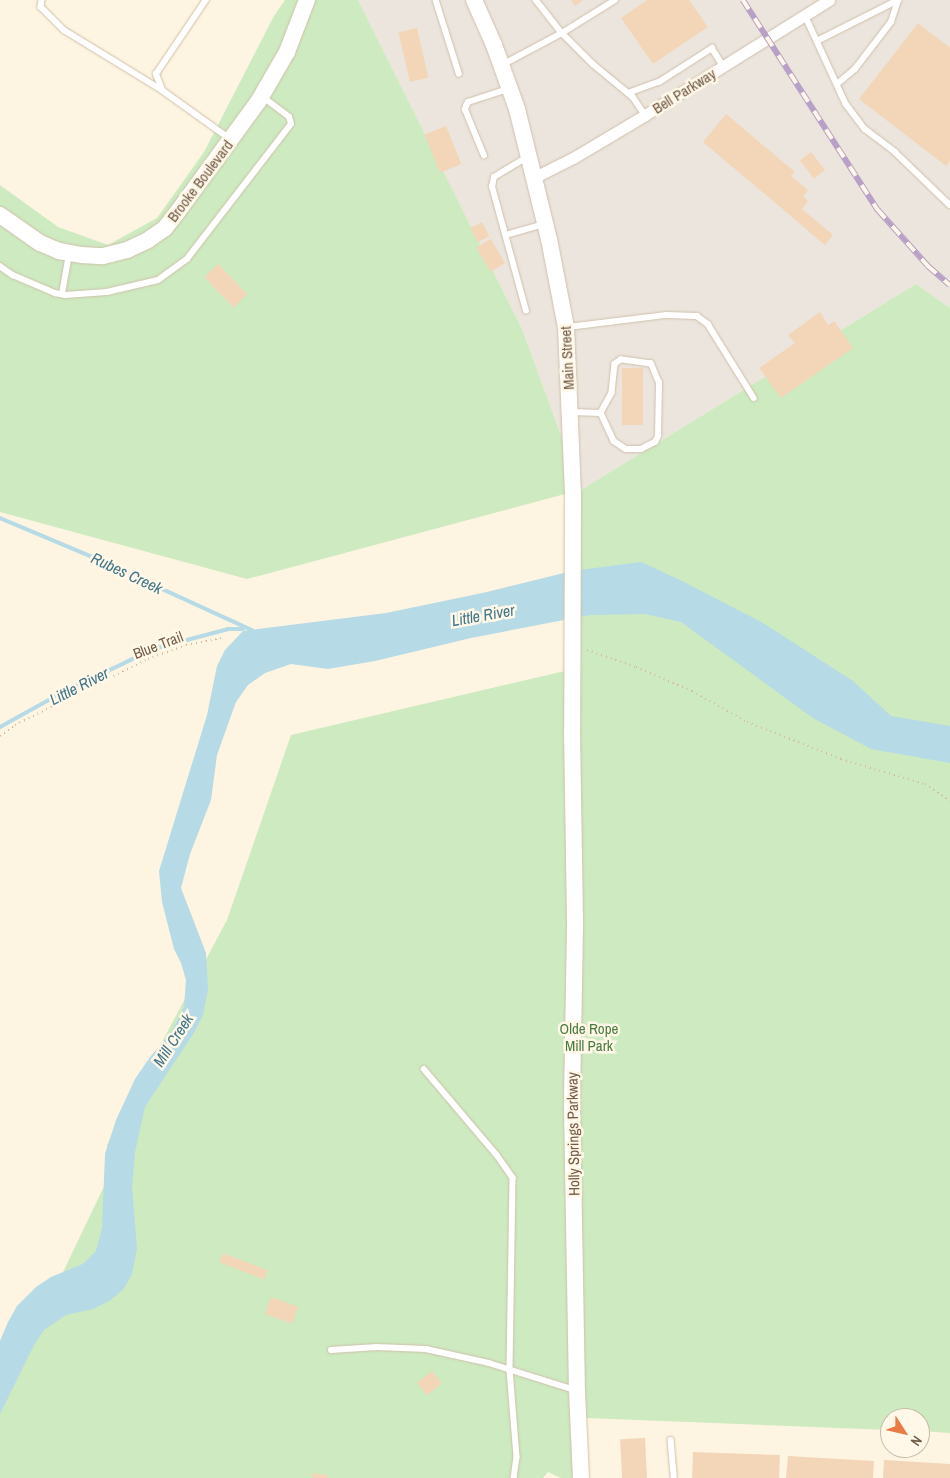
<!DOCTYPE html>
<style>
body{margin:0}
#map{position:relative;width:950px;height:1478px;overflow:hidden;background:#fdf5e1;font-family:"Archivo Narrow",sans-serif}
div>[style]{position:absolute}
.industrial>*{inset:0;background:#ebe5dd}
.green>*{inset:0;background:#cdeac0}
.water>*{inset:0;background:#b6dae6}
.stream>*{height:4px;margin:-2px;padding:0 2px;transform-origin:2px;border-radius:2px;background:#b6dae6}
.building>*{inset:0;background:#f3d6b8;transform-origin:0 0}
.path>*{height:2px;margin-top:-1px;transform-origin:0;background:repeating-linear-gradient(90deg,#d7b99c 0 1px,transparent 0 5px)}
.roads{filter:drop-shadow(0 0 1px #d0c0ab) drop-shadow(0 0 1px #d0c0ab)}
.lane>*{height:5.5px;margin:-2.75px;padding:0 2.75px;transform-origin:2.75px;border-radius:2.75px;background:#fff}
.street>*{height:11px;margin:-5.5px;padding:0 5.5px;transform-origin:5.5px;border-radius:5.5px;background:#fff}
.secondary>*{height:16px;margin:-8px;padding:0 8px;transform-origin:8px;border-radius:8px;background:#fff}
.rail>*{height:5.5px;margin-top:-2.75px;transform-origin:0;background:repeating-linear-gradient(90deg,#fff8e8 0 11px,#b8a0c6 0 22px);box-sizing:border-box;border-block:1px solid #b8a0c6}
span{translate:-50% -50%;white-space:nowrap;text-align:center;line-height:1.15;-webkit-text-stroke:5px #fff8e8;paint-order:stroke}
.street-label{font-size:15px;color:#745c48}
.park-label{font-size:15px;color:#4b7b40}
.water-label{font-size:16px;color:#417589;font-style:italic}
.north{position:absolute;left:880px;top:1408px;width:50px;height:50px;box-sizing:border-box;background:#fff8e8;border:1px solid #c7baa8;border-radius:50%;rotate:125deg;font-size:14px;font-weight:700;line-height:20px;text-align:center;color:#745c48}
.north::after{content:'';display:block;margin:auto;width:18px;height:22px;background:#ea7a43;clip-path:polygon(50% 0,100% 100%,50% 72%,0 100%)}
</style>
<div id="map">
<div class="industrial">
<i style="clip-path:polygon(358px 0,950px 0,950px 308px,916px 284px,581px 490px,522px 329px)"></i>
</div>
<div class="green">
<i style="clip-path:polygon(285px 0,358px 0,522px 329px,581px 490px,916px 284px,950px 308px,950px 1433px,920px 1431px,920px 1418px,890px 1418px,890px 1430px,587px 1418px,574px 1435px,575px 1478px,561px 1478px,548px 1472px,543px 1478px,0 1478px,0 1371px,17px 1306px,52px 1295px,109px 1176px,107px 1145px,227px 920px,291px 735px,578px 668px,580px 490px,247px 579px,0 512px,0 185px,58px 227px,108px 245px,157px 218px,204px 152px,274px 16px)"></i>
</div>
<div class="water">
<i style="clip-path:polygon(641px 562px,682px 581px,763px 623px,853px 681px,891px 716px,950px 726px,950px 763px,871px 749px,813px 718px,681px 622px,645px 614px,590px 615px,471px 638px,375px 661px,328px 669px,291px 664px,265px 673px,248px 685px,236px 702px,217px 755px,211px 800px,190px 854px,181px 888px,206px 953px,208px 989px,203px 1015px,195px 1031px,145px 1107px,135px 1152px,132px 1187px,137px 1248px,132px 1274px,123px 1290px,109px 1301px,93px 1309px,66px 1315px,44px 1330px,34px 1345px,0 1414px,0 1341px,8px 1322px,17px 1306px,36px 1287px,51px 1277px,83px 1264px,96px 1251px,102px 1228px,105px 1154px,116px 1120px,135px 1079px,150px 1057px,172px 1031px,184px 1007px,186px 980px,181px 963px,174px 949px,162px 902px,159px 871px,207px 715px,217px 666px,225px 650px,243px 631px,386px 613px,487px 592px,572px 571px)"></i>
</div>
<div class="stream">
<i style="left:0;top:518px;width:98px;rotate:22.9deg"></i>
<i style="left:90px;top:556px;width:178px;rotate:24.6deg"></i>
<i style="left:252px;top:630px;width:4px;rotate:90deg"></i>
<i style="left:0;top:727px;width:66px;rotate:-28.9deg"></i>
<i style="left:58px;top:695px;width:106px;rotate:-25.8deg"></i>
<i style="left:153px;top:649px;width:78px;rotate:-14.9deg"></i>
<i style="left:228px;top:629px;width:15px"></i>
</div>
<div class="building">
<i style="clip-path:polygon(571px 0,583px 0,575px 6px)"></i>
<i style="clip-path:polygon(647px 0,689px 0,708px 27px,653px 64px,621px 18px)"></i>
<i style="clip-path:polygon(918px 23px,950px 48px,950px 161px,946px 166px,859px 99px)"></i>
<i style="left:417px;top:28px;width:51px;height:19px;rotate:77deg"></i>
<i style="clip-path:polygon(726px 114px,795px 172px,791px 176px,808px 190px,803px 197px,808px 201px,802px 209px,833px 235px,825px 245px,703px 142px)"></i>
<i style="left:446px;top:126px;width:41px;height:23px;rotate:68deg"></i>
<i style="left:811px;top:152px;width:23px;height:14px;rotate:52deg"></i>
<i style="left:482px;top:222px;width:16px;height:13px;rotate:63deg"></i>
<i style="left:491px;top:239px;width:28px;height:17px;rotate:60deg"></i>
<i style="left:218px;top:264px;width:42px;height:19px;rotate:46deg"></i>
<i style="clip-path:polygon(820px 312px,828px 325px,834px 321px,853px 348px,781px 398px,759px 368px,795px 343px,788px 335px)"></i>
<i style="left:622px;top:368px;width:21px;height:57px"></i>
<i style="left:223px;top:1253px;width:48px;height:10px;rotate:21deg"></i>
<i style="left:271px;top:1297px;width:29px;height:18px;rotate:20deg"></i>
<i style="left:432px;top:1371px;width:16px;height:19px;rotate:52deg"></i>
<i style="left:645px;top:1438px;width:40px;height:25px;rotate:87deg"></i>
<i style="left:693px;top:1452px;width:87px;height:26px;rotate:2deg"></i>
<i style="clip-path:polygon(788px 1456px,874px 1461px,873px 1478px,786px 1478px)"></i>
<i style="clip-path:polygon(884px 1460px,950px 1464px,950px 1478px,883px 1478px)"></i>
<i style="clip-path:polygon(313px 1473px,328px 1475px,327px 1478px,312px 1478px)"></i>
</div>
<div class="path">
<i style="left:587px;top:650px;width:52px;rotate:19.1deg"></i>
<i style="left:636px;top:667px;width:61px;rotate:23.2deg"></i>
<i style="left:692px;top:691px;width:63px;rotate:29.4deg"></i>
<i style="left:747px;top:722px;width:101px;rotate:21.5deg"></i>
<i style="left:841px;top:759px;width:88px;rotate:16.6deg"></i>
<i style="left:925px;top:784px;width:30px;rotate:34deg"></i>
<i style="left:0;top:736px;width:19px;rotate:-36deg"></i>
<i style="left:15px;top:725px;width:148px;rotate:-26.4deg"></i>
<i style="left:148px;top:659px;width:40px;rotate:-20.2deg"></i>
<i style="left:186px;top:645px;width:36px;rotate:-11deg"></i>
</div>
<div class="roads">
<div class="lane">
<i style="left:42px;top:0;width:7px;rotate:98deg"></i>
<i style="left:41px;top:7px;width:33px;rotate:45deg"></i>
<i style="left:64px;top:30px;width:115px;rotate:31.5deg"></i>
<i style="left:162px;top:90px;width:82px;rotate:35.6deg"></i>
<i style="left:436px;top:0;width:77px;rotate:72.5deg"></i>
<i style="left:536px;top:0;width:42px;rotate:51.8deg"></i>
<i style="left:562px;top:33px;width:44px;rotate:45deg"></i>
<i style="left:593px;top:64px;width:52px;rotate:39.5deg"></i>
<i style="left:633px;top:97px;width:22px;rotate:56deg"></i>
<i style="left:805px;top:15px;width:98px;rotate:65.3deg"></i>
<i style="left:846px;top:104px;width:31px;rotate:53deg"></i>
<i style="left:865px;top:129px;width:38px;rotate:37deg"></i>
<i style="left:895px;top:152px;width:76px;rotate:43.9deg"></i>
<i style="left:817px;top:41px;width:91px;rotate:-26.8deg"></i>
<i style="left:504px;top:64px;width:66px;rotate:-28.1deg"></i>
<i style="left:562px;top:33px;width:62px;rotate:-31.9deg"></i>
<i style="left:837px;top:84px;width:23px;rotate:-40deg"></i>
<i style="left:855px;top:69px;width:59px;rotate:-52.5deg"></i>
<i style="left:891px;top:22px;width:23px;rotate:-72deg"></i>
<i style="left:162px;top:90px;width:17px;rotate:-111deg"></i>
<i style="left:156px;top:74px;width:89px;rotate:-56deg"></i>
<i style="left:628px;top:93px;width:33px;rotate:-20deg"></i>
<i style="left:659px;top:82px;width:63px;rotate:-32.7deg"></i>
<i style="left:712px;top:48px;width:22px;rotate:58deg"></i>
<i style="left:484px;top:156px;width:50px;rotate:-112.4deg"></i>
<i style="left:465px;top:110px;width:4px;rotate:-76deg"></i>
<i style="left:466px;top:106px;width:4px;rotate:-63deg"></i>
<i style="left:468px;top:102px;width:42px;rotate:-18deg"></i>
<i style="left:506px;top:235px;width:40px;rotate:-16deg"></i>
<i style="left:0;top:266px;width:16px;rotate:35deg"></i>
<i style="left:13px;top:275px;width:46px;rotate:23.2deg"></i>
<i style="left:55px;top:293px;width:10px;rotate:11deg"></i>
<i style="left:65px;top:295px;width:42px;rotate:-4.1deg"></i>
<i style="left:107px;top:292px;width:52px;rotate:-13.2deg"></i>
<i style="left:158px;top:280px;width:36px;rotate:-36deg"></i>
<i style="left:187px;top:259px;width:170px;rotate:-52.4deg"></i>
<i style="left:291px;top:124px;width:7px;rotate:-106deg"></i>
<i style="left:289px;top:117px;width:34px;rotate:-143deg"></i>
<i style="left:62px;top:294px;width:40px;rotate:-80deg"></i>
<i style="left:526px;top:311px;width:129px;rotate:-105.3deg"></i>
<i style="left:492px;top:187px;width:10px;rotate:-79deg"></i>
<i style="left:494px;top:177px;width:39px;rotate:-31deg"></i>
<i style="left:568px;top:327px;width:99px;rotate:-7deg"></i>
<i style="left:666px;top:315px;width:31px;rotate:2deg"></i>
<i style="left:697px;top:316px;width:14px;rotate:36deg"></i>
<i style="left:708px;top:324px;width:87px;rotate:58.1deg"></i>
<i style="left:572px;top:412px;width:29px;rotate:2deg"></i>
<i style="left:601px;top:413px;width:31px;rotate:65deg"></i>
<i style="left:614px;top:441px;width:14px;rotate:34deg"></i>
<i style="left:626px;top:449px;width:15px"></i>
<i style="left:641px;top:449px;width:16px;rotate:-27deg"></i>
<i style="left:655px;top:442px;width:7px;rotate:-63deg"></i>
<i style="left:658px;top:436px;width:53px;rotate:-88.9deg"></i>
<i style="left:659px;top:383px;width:21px;rotate:-113deg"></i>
<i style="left:651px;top:364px;width:30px;rotate:-172deg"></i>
<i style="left:621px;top:360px;width:7px;rotate:146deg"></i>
<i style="left:615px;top:364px;width:29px;rotate:96deg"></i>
<i style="left:612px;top:393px;width:23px;rotate:119deg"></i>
<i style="left:424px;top:1069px;width:113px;rotate:49.7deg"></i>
<i style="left:497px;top:1155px;width:28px;rotate:55deg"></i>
<i style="left:513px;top:1178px;width:192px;rotate:90.9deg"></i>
<i style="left:510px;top:1370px;width:87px;rotate:85.4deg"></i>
<i style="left:517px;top:1457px;width:21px;rotate:98deg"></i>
<i style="left:331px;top:1350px;width:46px;rotate:-3.7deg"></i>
<i style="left:377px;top:1347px;width:49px;rotate:2.3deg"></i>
<i style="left:426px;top:1349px;width:65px;rotate:12.5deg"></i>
<i style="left:489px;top:1363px;width:90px;rotate:17.4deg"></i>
<i style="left:671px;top:1440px;width:38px;rotate:85deg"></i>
</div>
<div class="street">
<i style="left:535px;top:177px;width:42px;rotate:-26.6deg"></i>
<i style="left:573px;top:158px;width:84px;rotate:-30.8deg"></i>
<i style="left:645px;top:115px;width:217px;rotate:-32deg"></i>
</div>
<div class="secondary">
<i style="left:474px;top:0;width:49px;rotate:66deg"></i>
<i style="left:494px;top:45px;width:68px;rotate:70.2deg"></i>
<i style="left:517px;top:109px;width:134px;rotate:76.2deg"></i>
<i style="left:549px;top:239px;width:90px;rotate:79.1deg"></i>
<i style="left:566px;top:327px;width:168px;rotate:87.6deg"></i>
<i style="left:573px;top:495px;width:235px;rotate:90.2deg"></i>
<i style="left:572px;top:730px;width:197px;rotate:89.1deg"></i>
<i style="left:575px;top:927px;width:180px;rotate:91deg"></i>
<i style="left:572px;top:1107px;width:284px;rotate:89deg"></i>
<i style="left:577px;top:1391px;width:87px;rotate:87.4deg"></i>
<i style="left:0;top:215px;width:49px;rotate:35deg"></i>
<i style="left:40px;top:243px;width:21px;rotate:23deg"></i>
<i style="left:59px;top:251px;width:22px;rotate:10deg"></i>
<i style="left:81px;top:255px;width:22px;rotate:3deg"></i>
<i style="left:103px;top:256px;width:25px;rotate:-14deg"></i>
<i style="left:127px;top:250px;width:23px;rotate:-25deg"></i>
<i style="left:148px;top:240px;width:21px;rotate:-35deg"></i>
<i style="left:165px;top:228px;width:18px;rotate:-52deg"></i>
<i style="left:176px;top:214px;width:139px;rotate:-53.8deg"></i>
<i style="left:258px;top:102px;width:58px;rotate:-59.9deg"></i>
<i style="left:287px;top:52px;width:56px;rotate:-69deg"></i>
</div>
</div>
<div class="rail">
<i style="left:743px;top:0;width:250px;rotate:57.3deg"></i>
<i style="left:878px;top:210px;width:75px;rotate:48.2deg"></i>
<i style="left:928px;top:266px;width:29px;rotate:41deg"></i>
</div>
<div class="street-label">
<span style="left:684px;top:91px;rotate:-32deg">Bell Parkway</span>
<span style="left:200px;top:181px;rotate:-53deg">Brooke Boulevard</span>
<span style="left:567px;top:358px;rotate:-93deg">Main Street</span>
<span style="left:158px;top:645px;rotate:-21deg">Blue Trail</span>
<span style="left:573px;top:1134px;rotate:-91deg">Holly Springs Parkway</span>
</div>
<div class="park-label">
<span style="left:589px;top:1037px">Olde Rope<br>Mill Park</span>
</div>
<div class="water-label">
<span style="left:127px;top:573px;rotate:25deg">Rubes Creek</span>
<span style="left:483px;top:615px;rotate:-10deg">Little River</span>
<span style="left:79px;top:686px;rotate:-27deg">Little River</span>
<span style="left:173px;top:1040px;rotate:-57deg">Mill Creek</span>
</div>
<div class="north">N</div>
</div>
